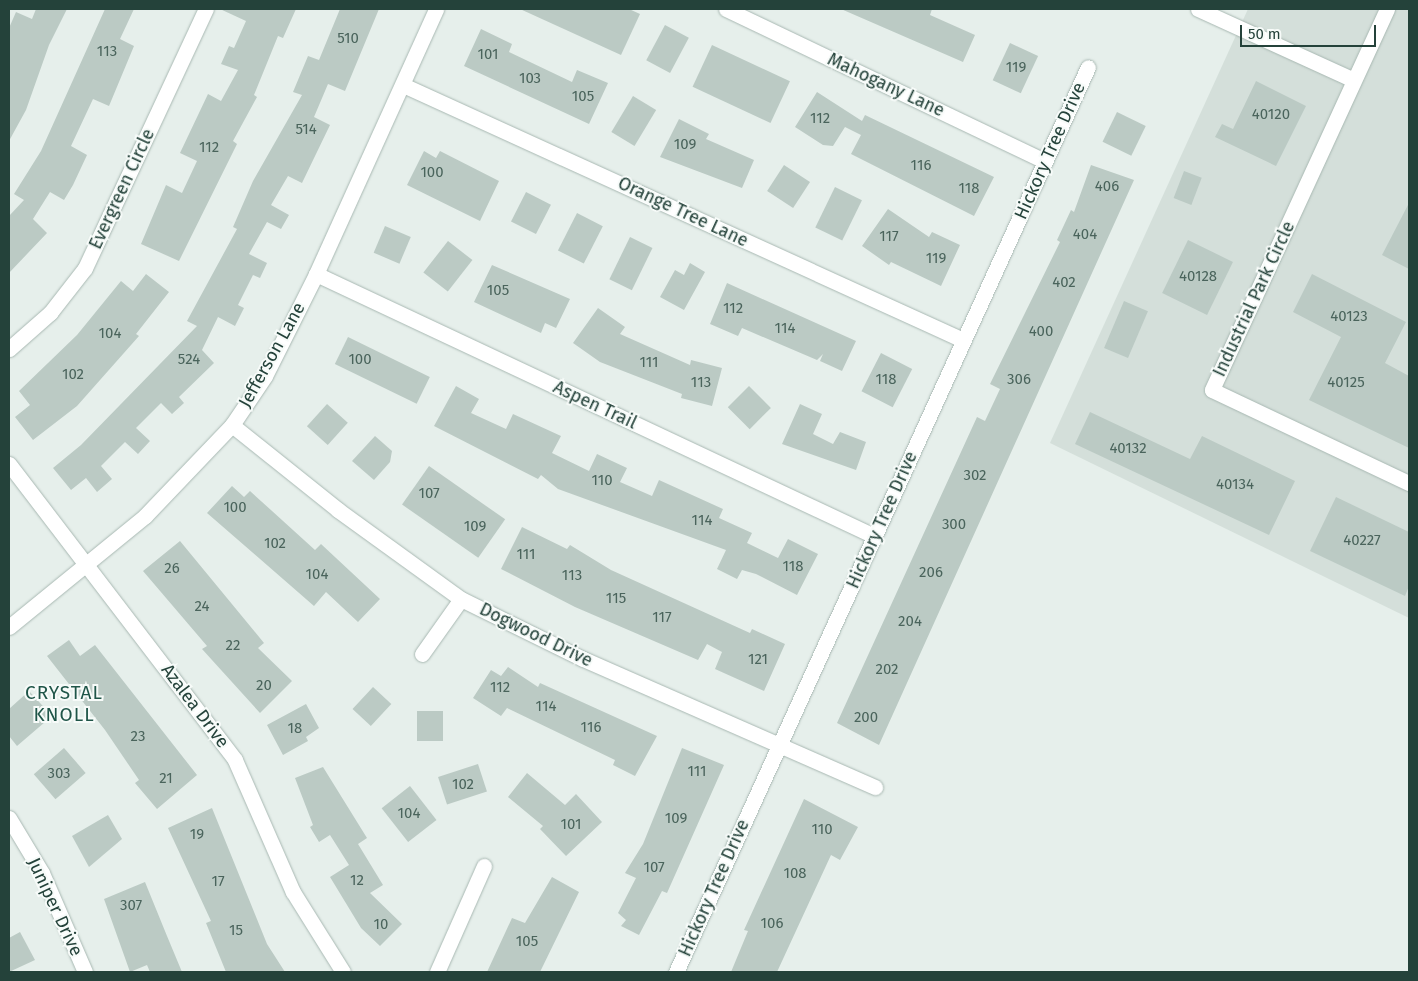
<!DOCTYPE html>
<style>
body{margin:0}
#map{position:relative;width:1418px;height:981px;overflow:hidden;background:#e6efeb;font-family:"Fira Sans",sans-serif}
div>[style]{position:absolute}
.built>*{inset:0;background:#d4dfda}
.building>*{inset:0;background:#bbcac4;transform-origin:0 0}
.roads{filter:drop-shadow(0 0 1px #a8b8b2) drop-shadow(0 0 1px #a8b8b2)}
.street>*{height:15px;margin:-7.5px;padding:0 7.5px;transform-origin:7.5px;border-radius:7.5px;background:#fff}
span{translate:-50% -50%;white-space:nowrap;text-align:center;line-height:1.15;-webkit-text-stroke:4px #f7fbf9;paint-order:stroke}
.number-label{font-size:15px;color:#4a645c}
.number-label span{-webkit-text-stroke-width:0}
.street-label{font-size:18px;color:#24423a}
.neighbourhood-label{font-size:19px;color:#1f5548;letter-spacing:1px}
.frame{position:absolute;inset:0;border:10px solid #24423a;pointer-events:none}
.scale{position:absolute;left:1240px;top:25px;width:136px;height:22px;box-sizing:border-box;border:2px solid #24423a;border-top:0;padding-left:6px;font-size:15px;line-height:18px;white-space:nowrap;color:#24423a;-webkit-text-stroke:4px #f7fbf9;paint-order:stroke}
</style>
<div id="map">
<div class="built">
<i style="clip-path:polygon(1248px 9px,1409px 9px,1409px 618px,1050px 443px)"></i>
</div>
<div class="building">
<i style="clip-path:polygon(36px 9px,67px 9px,49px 45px,26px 110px,9px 141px,9px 28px,16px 12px,32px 19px)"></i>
<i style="clip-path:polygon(105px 9px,134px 9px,120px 39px,134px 46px,109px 106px,93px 99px,71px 146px,87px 155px,73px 185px,64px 200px,50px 192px,33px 219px,47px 233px,9px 273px,9px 216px,24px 200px,14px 194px,41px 151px)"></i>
<i style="clip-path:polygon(220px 9px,296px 9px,283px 38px,278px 36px,254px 95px,257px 97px,233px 141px,237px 144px,179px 261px,141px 244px,166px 185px,182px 193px,197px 161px,180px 153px,208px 94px,221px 101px,238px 70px,221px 64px,229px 46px,234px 48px,246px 21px)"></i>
<i style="clip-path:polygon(340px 9px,379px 9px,345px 91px,328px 84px,314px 117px,330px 125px,302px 183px,288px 176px,271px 205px,289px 215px,281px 229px,267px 222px,249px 254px,267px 263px,260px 278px,253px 275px,238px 305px,244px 308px,235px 326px,218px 317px,202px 350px,214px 363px,179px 397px,184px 403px,172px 414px,161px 403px,136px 428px,150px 441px,138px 454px,125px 442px,101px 466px,112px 479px,97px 492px,86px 478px,71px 490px,53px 468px,81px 445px,197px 326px,187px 321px,237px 229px,233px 227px,253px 181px,302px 95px,293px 92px,308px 56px,319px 60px)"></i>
<i style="clip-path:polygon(520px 9px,629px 9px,640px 14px,621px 55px)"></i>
<i style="clip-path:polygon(841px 9px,932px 9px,930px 15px,975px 35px,963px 62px)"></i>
<i style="left:665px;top:25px;width:27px;height:40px;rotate:28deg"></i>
<i style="clip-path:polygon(481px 29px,512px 44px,509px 52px,572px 82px,577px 70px,608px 83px,589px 124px,464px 66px)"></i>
<i style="left:1010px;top:43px;width:31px;height:41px;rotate:25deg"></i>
<i style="left:712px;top:45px;width:86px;height:46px;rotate:25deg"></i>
<i style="clip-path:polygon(1256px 81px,1306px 106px,1276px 166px,1215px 137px,1222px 124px,1233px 129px)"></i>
<i style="clip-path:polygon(817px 92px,862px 121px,865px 115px,994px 177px,974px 216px,851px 154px,861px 135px,845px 127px,833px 146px,823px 145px,795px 127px)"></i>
<i style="left:633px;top:96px;width:27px;height:42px;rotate:31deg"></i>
<i style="left:1117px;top:112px;width:32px;height:33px;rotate:26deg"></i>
<i style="clip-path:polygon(679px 119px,709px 134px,706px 139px,754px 160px,742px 188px,660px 157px)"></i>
<i style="clip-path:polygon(424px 151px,436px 158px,440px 151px,499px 181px,480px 221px,407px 185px)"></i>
<i style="left:784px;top:165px;width:31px;height:31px;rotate:33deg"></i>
<i style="clip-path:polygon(1091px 165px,1134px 180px,879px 745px,837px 723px,977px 417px,985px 421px,1000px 389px,990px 384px,1060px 242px,1057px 240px,1071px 210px,1074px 212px)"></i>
<i style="left:1184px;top:171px;width:19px;height:29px;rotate:21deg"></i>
<i style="left:835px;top:187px;width:30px;height:45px;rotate:26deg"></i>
<i style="left:526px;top:192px;width:28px;height:33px;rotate:27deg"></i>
<i style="clip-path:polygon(1409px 203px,1409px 269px,1382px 255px)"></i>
<i style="clip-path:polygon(888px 209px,929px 237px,932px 232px,960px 245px,941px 286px,891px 262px,889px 265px,862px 246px)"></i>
<i style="left:577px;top:213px;width:29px;height:42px;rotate:27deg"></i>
<i style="left:385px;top:226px;width:28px;height:29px;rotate:23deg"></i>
<i style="left:630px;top:237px;width:25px;height:47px;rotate:26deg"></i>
<i style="left:1188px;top:240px;width:50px;height:59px;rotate:26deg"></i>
<i style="left:448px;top:241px;width:31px;height:40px;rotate:38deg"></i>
<i style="clip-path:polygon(690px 263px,705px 272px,684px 310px,660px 297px,675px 270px,684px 275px)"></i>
<i style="clip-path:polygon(492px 265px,570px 299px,556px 328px,545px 323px,541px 333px,474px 302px)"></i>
<i style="clip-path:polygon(146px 274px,169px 292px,136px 334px,139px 336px,77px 406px,33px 440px,15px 417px,30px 405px,19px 391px,77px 335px,121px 281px,133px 291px)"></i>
<i style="clip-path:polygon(1312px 274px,1406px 322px,1385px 363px,1409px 376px,1409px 448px,1309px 400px,1341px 337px,1293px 312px)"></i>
<i style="clip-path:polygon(727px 283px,856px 341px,842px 371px,820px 361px,823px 354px,817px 360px,742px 328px,738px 336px,710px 324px)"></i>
<i style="left:1124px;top:301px;width:26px;height:51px;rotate:23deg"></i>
<i style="clip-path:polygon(598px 308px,625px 327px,620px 334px,690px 365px,691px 360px,722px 368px,712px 406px,681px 398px,682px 394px,600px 362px,573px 343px)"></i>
<i style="left:348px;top:337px;width:91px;height:30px;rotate:26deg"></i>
<i style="left:881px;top:353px;width:35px;height:43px;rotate:27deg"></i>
<i style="clip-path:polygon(456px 386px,479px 399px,471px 413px,506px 429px,513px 414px,561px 436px,552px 453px,589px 471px,597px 454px,627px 468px,620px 482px,652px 496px,659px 480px,723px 509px,719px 518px,752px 533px,747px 543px,778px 558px,788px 539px,818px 554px,797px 595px,756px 574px,742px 570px,737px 579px,717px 569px,726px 550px,558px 489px,541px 475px,538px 479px,434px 426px)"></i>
<i style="left:749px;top:386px;width:31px;height:30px;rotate:45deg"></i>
<i style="left:327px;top:404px;width:28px;height:30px;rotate:42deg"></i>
<i style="clip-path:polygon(800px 404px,822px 414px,813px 434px,833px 444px,840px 432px,866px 442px,856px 470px,782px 444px)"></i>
<i style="clip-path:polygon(1090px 412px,1190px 459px,1202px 436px,1295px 481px,1269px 535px,1075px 444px)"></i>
<i style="clip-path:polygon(375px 436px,392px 451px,390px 462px,374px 480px,352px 461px)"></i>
<i style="left:429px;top:466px;width:93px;height:47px;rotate:35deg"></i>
<i style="clip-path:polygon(232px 486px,244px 497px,250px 491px,315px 550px,321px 544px,380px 599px,358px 622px,326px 592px,314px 606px,207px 513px)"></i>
<i style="clip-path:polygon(1336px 497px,1409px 532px,1409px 586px,1405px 596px,1310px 551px)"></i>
<i style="clip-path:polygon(522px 527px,567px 549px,570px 545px,611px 570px,750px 633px,752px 629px,785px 644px,764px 691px,715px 669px,722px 652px,707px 644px,698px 660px,575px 607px,501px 569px)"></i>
<i style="clip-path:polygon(180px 541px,264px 643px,258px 648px,292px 681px,260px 713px,202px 649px,207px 646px,143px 571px)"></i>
<i style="clip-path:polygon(69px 640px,80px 656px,95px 645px,197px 775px,157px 809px,135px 783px,139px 780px,105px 730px,47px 656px)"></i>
<i style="clip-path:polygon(508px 667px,538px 687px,540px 683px,657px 736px,635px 776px,613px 765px,615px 760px,507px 708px,501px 716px,473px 698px,491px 670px,501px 676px)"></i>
<i style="left:373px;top:687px;width:25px;height:30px;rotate:43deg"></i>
<i style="clip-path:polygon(29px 691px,52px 716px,17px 746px,9px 736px,9px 709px)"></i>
<i style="clip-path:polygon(306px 704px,319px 728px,306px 737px,308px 741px,283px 755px,267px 725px)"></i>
<i style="left:443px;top:711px;width:30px;height:26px;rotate:90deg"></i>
<i style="left:64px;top:748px;width:33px;height:40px;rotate:49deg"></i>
<i style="clip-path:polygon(682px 748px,724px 765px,667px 893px,662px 891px,639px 935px,621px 926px,626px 920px,618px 913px,636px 878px,625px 873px,643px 844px)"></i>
<i style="left:478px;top:764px;width:29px;height:42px;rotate:72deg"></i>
<i style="clip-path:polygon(323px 767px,367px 838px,358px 844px,383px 885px,370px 893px,402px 924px,380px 946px,361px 928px,330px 877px,349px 865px,330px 835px,319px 842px,310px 827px,313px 825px,295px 778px)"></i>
<i style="clip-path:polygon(527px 773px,565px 805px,576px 794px,602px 822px,566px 856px,540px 829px,543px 826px,508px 797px)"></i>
<i style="left:410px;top:786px;width:43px;height:36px;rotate:52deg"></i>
<i style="clip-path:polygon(804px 799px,858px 827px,840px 860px,831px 855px,777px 972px,731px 972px,748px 931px,744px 930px)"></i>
<i style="clip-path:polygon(212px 808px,267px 944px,285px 972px,226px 972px,206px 923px,211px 921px,168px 828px)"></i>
<i style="clip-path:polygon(108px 815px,122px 839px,89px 867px,72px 836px)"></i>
<i style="clip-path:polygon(552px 877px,579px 892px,540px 972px,487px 972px,512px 918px,525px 923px)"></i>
<i style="clip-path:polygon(145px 882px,167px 936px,182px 972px,150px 972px,147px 965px,130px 972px,104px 899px)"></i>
<i style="clip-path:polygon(20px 932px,35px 960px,9px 972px,9px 938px)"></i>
</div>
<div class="roads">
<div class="street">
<i style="left:726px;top:9px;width:353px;rotate:25.5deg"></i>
<i style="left:1198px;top:9px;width:171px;rotate:24.5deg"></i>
<i style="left:1387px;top:9px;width:419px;rotate:114.7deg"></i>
<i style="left:1212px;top:390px;width:218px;rotate:25.3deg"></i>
<i style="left:403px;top:85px;width:615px;rotate:24.48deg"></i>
<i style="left:316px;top:274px;width:616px;rotate:25.15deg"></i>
<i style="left:9px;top:349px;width:55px;rotate:-41.3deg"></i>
<i style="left:50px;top:313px;width:57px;rotate:-52.1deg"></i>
<i style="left:85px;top:268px;width:286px;rotate:-65deg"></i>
<i style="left:232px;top:425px;width:136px;rotate:38.7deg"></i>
<i style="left:338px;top:510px;width:152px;rotate:35.9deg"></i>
<i style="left:461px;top:599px;width:136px;rotate:26.2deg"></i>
<i style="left:583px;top:659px;width:319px;rotate:23.7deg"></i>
<i style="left:9px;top:464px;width:372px;rotate:52.6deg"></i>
<i style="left:235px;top:760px;width:144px;rotate:66.3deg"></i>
<i style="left:293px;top:892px;width:94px;rotate:58deg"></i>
<i style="left:9px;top:627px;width:176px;rotate:-39.2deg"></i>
<i style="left:145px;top:516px;width:126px;rotate:-46.3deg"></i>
<i style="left:232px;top:425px;width:59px;rotate:-56deg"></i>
<i style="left:265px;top:376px;width:114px;rotate:-63.4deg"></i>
<i style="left:316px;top:274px;width:291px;rotate:-65.6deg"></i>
<i style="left:422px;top:654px;width:67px;rotate:-54.7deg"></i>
<i style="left:9px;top:818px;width:64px;rotate:59deg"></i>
<i style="left:42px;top:873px;width:108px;rotate:66.5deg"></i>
<i style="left:437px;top:972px;width:116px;rotate:-66.1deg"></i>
<i style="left:676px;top:972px;width:994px;rotate:-65.52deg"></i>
</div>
</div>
<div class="number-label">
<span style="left:348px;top:39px">510</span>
<span style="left:107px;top:52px">113</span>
<span style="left:488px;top:55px">101</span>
<span style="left:1016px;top:68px">119</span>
<span style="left:530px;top:79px">103</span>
<span style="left:583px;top:97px">105</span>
<span style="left:1271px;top:115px">40120</span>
<span style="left:820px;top:119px">112</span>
<span style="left:306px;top:130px">514</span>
<span style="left:685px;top:145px">109</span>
<span style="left:209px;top:148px">112</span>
<span style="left:921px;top:166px">116</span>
<span style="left:432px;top:173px">100</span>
<span style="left:1107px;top:187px">406</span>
<span style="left:969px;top:189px">118</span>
<span style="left:1085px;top:235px">404</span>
<span style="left:889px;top:237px">117</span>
<span style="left:936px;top:259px">119</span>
<span style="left:1198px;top:277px">40128</span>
<span style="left:1064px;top:283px">402</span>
<span style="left:498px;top:291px">105</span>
<span style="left:733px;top:309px">112</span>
<span style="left:1349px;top:317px">40123</span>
<span style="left:785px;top:329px">114</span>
<span style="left:1041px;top:332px">400</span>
<span style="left:110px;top:334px">104</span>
<span style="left:189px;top:360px">524</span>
<span style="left:360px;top:360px">100</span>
<span style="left:649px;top:363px">111</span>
<span style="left:73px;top:375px">102</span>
<span style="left:886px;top:380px">118</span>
<span style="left:1019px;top:380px">306</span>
<span style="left:701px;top:383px">113</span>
<span style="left:1346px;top:383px">40125</span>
<span style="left:1128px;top:449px">40132</span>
<span style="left:975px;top:476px">302</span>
<span style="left:602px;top:481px">110</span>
<span style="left:1235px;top:485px">40134</span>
<span style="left:429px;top:494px">107</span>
<span style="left:235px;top:508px">100</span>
<span style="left:702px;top:521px">114</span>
<span style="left:954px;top:525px">300</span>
<span style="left:475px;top:527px">109</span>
<span style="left:1362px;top:541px">40227</span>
<span style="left:275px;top:544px">102</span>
<span style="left:526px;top:555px">111</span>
<span style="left:793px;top:567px">118</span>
<span style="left:172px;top:569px">26</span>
<span style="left:931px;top:573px">206</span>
<span style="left:317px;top:575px">104</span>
<span style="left:572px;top:576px">113</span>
<span style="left:616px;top:599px">115</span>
<span style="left:202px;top:607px">24</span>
<span style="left:662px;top:618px">117</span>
<span style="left:910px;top:622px">204</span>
<span style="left:233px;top:646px">22</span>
<span style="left:758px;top:660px">121</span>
<span style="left:887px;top:670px">202</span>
<span style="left:264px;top:686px">20</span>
<span style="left:500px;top:688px">112</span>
<span style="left:546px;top:707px">114</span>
<span style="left:866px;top:718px">200</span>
<span style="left:591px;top:728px">116</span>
<span style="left:295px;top:729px">18</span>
<span style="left:138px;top:737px">23</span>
<span style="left:697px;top:772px">111</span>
<span style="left:59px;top:774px">303</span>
<span style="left:166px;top:779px">21</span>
<span style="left:463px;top:785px">102</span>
<span style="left:409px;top:814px">104</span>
<span style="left:676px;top:819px">109</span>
<span style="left:571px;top:825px">101</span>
<span style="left:822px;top:830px">110</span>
<span style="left:197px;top:835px">19</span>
<span style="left:654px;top:868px">107</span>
<span style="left:795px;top:874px">108</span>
<span style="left:357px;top:881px">12</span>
<span style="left:218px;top:882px">17</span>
<span style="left:131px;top:906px">307</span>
<span style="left:772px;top:924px">106</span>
<span style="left:381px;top:925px">10</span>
<span style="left:236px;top:931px">15</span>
<span style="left:527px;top:942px">105</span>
</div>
<div class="street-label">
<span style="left:886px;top:85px;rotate:25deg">Mahogany Lane</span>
<span style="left:1050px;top:151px;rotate:-66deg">Hickory Tree Drive</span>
<span style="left:122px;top:189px;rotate:-65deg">Evergreen Circle</span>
<span style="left:683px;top:212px;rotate:25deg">Orange Tree Lane</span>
<span style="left:1254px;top:299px;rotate:-65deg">Industrial Park Circle</span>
<span style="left:272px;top:355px;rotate:-61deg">Jefferson Lane</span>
<span style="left:595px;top:405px;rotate:25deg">Aspen Trail</span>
<span style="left:882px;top:520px;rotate:-66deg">Hickory Tree Drive</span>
<span style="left:536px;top:635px;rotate:26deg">Dogwood Drive</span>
<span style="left:195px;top:706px;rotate:53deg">Azalea Drive</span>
<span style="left:714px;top:888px;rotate:-66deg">Hickory Tree Drive</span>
<span style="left:55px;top:907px;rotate:65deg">Juniper Drive</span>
</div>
<div class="neighbourhood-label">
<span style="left:64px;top:704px">CRYSTAL<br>KNOLL</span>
</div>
<div class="frame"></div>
<div class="scale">50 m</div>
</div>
